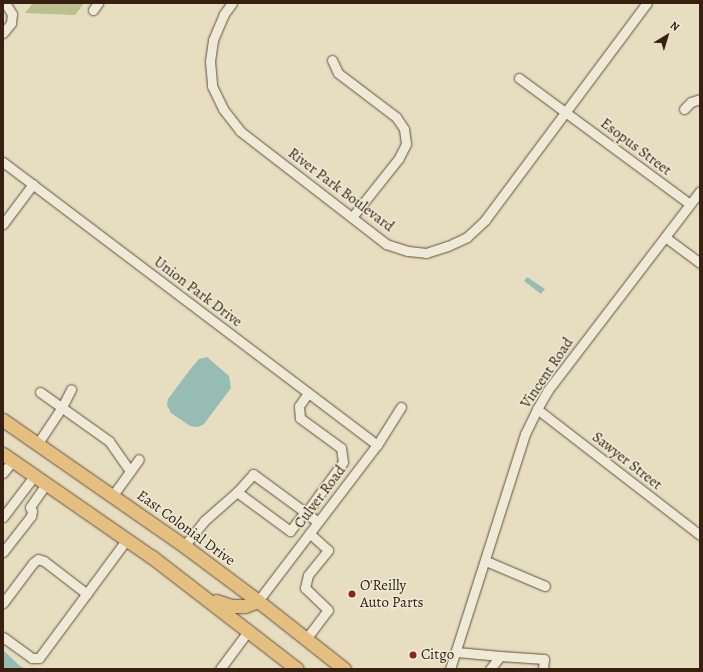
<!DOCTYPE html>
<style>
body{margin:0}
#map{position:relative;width:703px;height:672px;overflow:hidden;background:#e7dec1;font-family:Alegreya,serif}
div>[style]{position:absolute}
.green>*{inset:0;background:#bac090}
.water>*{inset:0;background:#97bcb4}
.roads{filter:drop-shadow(0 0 1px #63503d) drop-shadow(0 0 1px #63503d)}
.minor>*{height:9px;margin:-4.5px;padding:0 4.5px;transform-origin:4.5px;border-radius:4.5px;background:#efead7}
.highway>*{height:13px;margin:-6.5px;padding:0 6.5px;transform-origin:6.5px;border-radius:6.5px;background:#e4bf80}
.dots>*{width:11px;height:11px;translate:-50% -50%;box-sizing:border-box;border:2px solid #efead7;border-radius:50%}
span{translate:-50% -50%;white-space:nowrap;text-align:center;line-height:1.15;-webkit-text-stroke:3px #efead7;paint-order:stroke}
.street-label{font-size:15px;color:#372011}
.poi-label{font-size:15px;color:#372011}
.left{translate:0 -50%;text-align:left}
.frame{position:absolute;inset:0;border:4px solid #372011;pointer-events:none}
.north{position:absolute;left:647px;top:16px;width:40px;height:40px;-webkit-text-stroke:3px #efead7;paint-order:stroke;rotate:38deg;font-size:11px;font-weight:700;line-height:16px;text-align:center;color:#372011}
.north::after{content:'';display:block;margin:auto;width:14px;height:18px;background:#372011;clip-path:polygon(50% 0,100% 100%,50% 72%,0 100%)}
</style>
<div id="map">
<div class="green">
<i style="clip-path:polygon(33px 3px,84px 3px,75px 15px,25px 13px)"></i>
</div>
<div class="water">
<i style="clip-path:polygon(527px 277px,545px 289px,541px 294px,524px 281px)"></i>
<i style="clip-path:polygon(207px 357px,229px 376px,231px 388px,204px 424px,198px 427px,190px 426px,171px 413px,167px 405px,168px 399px,192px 367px,199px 359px)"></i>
<i style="clip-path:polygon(3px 650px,20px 666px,26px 669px,3px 669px)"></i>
</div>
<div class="roads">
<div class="minor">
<i style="left:232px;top:3px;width:14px;rotate:126deg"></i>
<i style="left:224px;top:14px;width:28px;rotate:113deg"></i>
<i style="left:213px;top:40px;width:21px;rotate:98deg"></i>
<i style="left:210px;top:61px;width:25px;rotate:85deg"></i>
<i style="left:212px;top:86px;width:25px;rotate:64deg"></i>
<i style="left:223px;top:109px;width:28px;rotate:52deg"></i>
<i style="left:240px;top:131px;width:185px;rotate:37.7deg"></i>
<i style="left:386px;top:244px;width:23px;rotate:18deg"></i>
<i style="left:408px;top:251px;width:18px;rotate:6deg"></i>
<i style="left:426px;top:253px;width:23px;rotate:-18deg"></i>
<i style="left:448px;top:246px;width:21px;rotate:-25deg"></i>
<i style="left:467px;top:237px;width:25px;rotate:-43deg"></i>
<i style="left:485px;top:220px;width:271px;rotate:-53.3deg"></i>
<i style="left:93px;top:10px;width:9px;rotate:-54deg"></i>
<i style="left:3px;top:33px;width:13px;rotate:-51deg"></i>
<i style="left:11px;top:23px;width:9px;rotate:-84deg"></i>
<i style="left:12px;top:14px;width:13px;rotate:-122deg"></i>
<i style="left:332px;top:60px;width:14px;rotate:65deg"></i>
<i style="left:338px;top:73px;width:73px;rotate:37.2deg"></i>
<i style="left:396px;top:117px;width:14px;rotate:56deg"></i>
<i style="left:404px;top:129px;width:15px;rotate:82deg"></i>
<i style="left:406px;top:144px;width:16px;rotate:117deg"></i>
<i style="left:399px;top:158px;width:75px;rotate:128.5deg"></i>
<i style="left:519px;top:78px;width:212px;rotate:36.4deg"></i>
<i style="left:684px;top:109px;width:10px;rotate:-45deg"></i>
<i style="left:691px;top:102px;width:9px;rotate:-18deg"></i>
<i style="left:3px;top:162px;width:469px;rotate:37.1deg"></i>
<i style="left:3px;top:224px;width:50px;rotate:-53.1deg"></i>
<i style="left:665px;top:237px;width:44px;rotate:36.6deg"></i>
<i style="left:40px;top:392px;width:85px;rotate:35.4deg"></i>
<i style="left:109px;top:441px;width:37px;rotate:55deg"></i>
<i style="left:537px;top:409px;width:206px;rotate:37.7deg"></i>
<i style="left:38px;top:443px;width:43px;rotate:-56.3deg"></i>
<i style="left:62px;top:407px;width:20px;rotate:-63deg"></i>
<i style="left:3px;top:473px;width:16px;rotate:-52deg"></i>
<i style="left:237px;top:492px;width:66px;rotate:36.3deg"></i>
<i style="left:290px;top:531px;width:24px;rotate:-52deg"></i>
<i style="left:305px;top:512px;width:16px;rotate:38deg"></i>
<i style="left:113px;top:495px;width:44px;rotate:-54.2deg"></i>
<i style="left:3px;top:517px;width:53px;rotate:-52.7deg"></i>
<i style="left:184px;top:546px;width:32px;rotate:-51deg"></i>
<i style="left:204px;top:521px;width:44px;rotate:-41.3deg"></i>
<i style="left:237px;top:492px;width:24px;rotate:-48deg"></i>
<i style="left:253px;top:474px;width:64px;rotate:36.2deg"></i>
<i style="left:305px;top:512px;width:4px;rotate:-34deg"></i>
<i style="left:308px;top:510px;width:59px;rotate:-53.9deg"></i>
<i style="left:343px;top:462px;width:14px;rotate:-98deg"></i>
<i style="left:341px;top:448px;width:51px;rotate:-143.8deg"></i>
<i style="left:300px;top:418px;width:12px;rotate:-95deg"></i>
<i style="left:299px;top:406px;width:16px;rotate:-55deg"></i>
<i style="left:3px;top:552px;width:46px;rotate:-52.1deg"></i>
<i style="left:31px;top:516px;width:5px;rotate:-79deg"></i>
<i style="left:32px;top:511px;width:4px;rotate:-117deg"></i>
<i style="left:30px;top:507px;width:29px;rotate:-55deg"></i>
<i style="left:486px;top:561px;width:64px;rotate:23deg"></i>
<i style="left:258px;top:601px;width:196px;rotate:-52.7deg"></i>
<i style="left:377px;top:445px;width:45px;rotate:-57.7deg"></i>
<i style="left:3px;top:603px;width:50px;rotate:-53.1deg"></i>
<i style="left:33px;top:563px;width:6px;rotate:-39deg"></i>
<i style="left:38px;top:559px;width:6px;rotate:18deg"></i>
<i style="left:44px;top:561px;width:54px;rotate:37.5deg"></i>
<i style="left:3px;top:637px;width:36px;rotate:36deg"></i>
<i style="left:32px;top:658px;width:7px"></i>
<i style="left:39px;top:658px;width:148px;rotate:-53.5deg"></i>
<i style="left:306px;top:639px;width:36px;rotate:-53deg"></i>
<i style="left:328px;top:610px;width:32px;rotate:-136deg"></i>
<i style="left:305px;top:588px;width:13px;rotate:-77deg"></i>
<i style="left:308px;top:575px;width:32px;rotate:-51deg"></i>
<i style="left:328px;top:550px;width:25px;rotate:-138deg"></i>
<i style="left:457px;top:652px;width:43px;rotate:5.3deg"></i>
<i style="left:220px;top:669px;width:49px;rotate:-53.4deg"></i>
<i style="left:450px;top:669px;width:247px;rotate:-72.3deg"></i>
<i style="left:525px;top:434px;width:28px;rotate:-64deg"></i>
<i style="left:537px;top:409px;width:22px;rotate:-60deg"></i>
<i style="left:548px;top:390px;width:250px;rotate:-52.6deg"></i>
<i style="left:490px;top:669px;width:16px;rotate:-52deg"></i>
<i style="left:500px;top:656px;width:44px;rotate:3.9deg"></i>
<i style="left:544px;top:659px;width:10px;rotate:96deg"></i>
</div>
<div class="highway">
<i style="left:3px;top:420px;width:219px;rotate:34.8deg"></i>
<i style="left:183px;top:545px;width:94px;rotate:36.7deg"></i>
<i style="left:258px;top:601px;width:110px;rotate:38.3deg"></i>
<i style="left:3px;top:454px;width:181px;rotate:34.7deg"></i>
<i style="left:152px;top:557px;width:183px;rotate:37.7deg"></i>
<i style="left:216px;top:601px;width:16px;rotate:18deg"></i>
<i style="left:231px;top:606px;width:14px"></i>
<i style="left:245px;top:606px;width:14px;rotate:-21deg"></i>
</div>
</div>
<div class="dots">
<i style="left:352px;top:594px;background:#8f2418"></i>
<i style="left:413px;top:655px;background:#8f2418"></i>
</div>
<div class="street-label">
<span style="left:636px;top:147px;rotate:37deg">Esopus Street</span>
<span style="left:341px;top:190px;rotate:37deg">River Park Boulevard</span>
<span style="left:198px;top:292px;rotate:37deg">Union Park Drive</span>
<span style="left:547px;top:373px;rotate:-56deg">Vincent Road</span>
<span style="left:627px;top:461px;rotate:38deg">Sawyer Street</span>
<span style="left:320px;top:497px;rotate:-53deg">Culver Road</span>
<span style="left:186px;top:528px;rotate:36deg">East Colonial Drive</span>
</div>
<div class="poi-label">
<span class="left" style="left:360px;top:594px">O'Reilly<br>Auto Parts</span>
<span class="left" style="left:421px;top:655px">Citgo</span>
</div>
<div class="frame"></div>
<div class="north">N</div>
</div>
